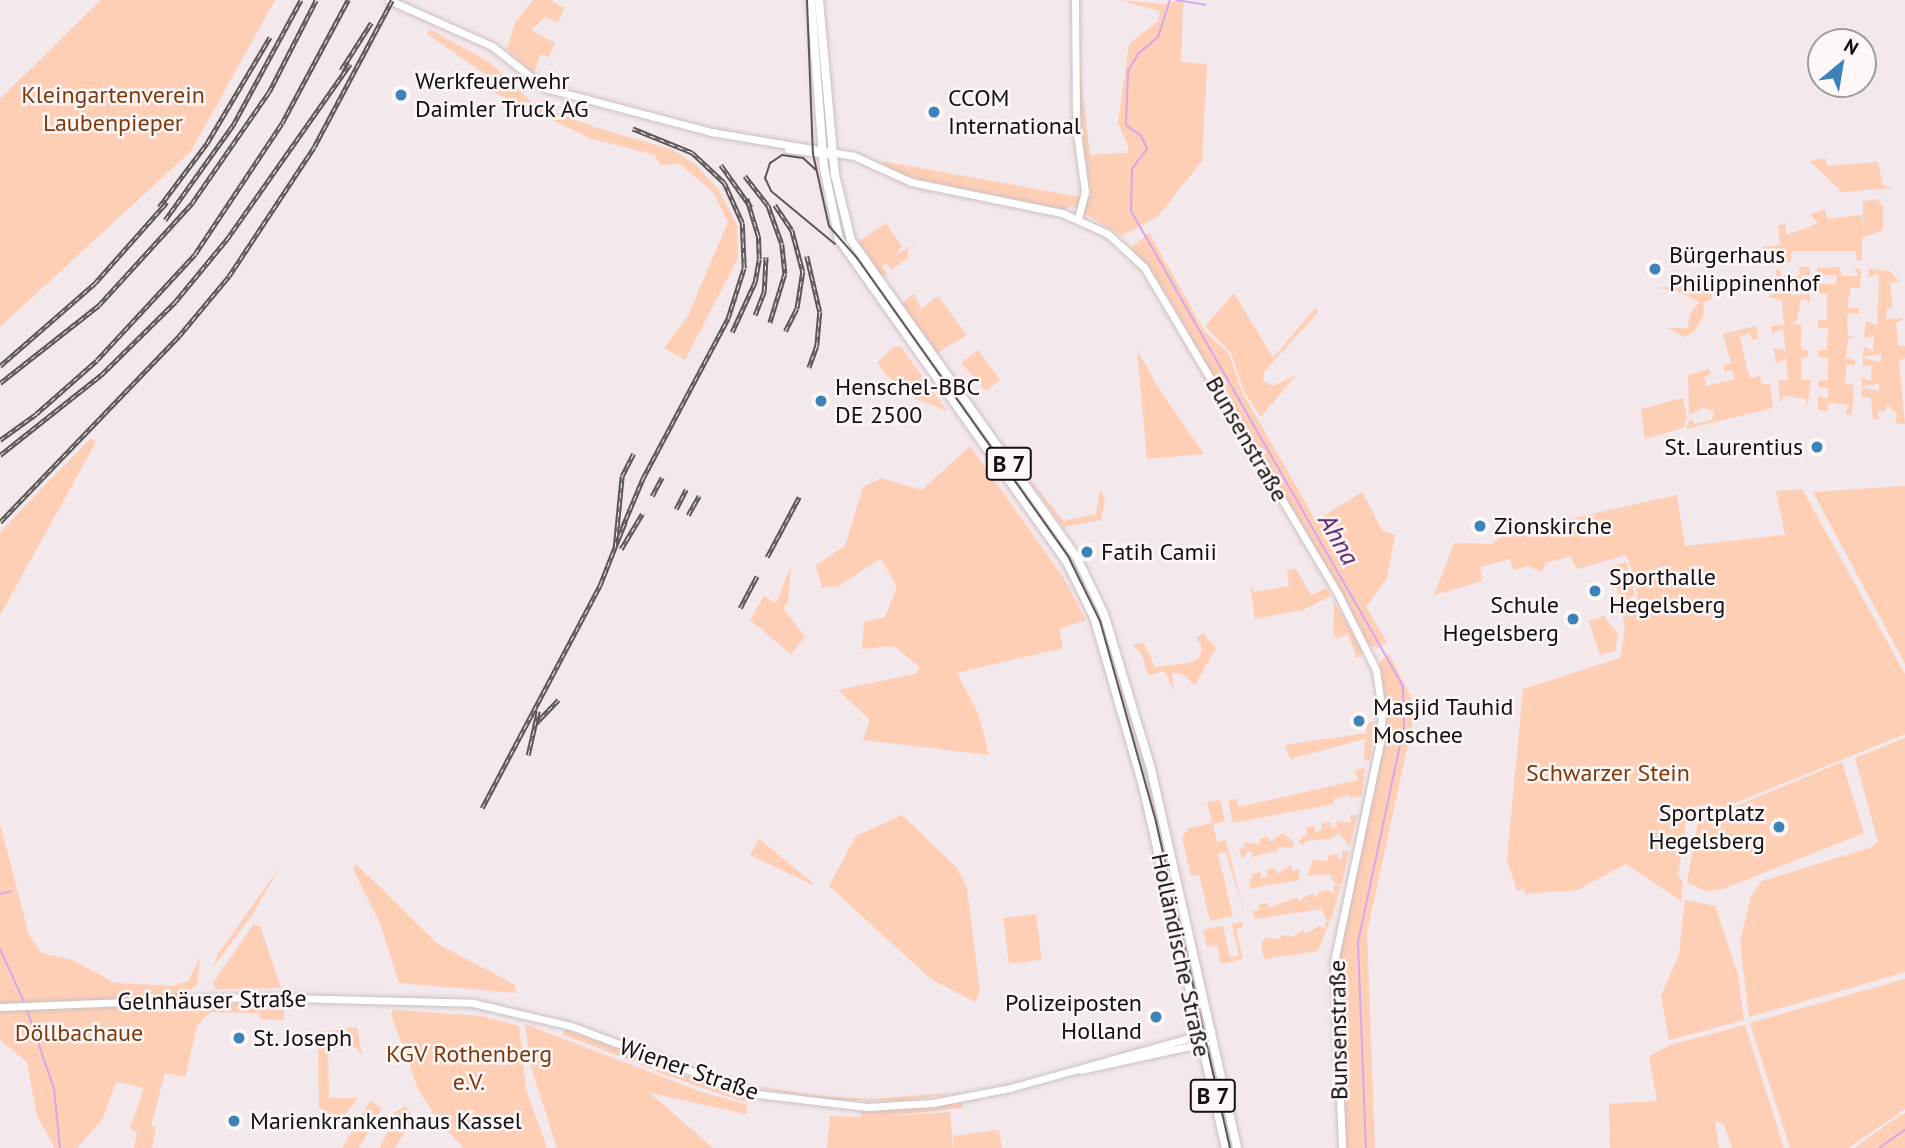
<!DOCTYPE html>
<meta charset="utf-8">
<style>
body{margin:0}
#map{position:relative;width:1905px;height:1148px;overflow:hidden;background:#f3e8eb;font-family:"PT Sans",sans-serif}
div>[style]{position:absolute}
.green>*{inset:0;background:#feceb5;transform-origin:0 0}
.stream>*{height:2px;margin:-1px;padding:0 1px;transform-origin:1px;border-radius:1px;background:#d5a7ec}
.roads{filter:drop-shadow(0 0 2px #cabfc2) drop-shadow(0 0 2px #cabfc2)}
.secondary>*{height:7px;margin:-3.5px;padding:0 3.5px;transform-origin:3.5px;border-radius:3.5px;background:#fff}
.primary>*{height:8px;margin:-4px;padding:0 4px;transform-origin:4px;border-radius:4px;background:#fff}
.tram>*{height:2px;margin:-1px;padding:0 1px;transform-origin:1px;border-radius:1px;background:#5d5758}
.rail>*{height:4.5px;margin-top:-2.25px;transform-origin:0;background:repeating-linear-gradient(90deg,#fef7f8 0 5px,#5d5758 0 10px);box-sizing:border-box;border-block:2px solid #5d5758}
.dots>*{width:19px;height:19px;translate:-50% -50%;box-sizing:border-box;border:4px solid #fef7f8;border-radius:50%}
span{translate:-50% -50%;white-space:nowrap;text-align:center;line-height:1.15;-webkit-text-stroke:5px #fef7f8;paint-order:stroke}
.shield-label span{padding:2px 5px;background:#fef7f8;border:2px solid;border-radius:5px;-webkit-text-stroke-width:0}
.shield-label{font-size:23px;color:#141011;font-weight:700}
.poi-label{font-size:24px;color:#141011}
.left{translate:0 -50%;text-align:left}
.right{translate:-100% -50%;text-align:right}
.park-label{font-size:24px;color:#7f3a0b}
.street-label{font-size:24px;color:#141011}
.water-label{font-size:26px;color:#4f1566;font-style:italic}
.north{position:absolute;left:1807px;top:28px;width:70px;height:70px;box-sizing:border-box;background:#fef7f8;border:2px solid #a09b9c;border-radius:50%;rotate:30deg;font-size:19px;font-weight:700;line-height:28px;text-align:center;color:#141011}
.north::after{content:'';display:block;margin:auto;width:24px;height:32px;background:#3b83b8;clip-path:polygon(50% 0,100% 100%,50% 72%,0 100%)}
</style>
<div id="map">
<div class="green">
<i style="clip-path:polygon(101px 0,275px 0,191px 151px,0 327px,0 99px)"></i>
<i style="clip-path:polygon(533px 0,550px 0,564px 8px,558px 23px,545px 17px,531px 30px,555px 43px,549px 57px,540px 54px,534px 74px,507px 49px,515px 23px)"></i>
<i style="clip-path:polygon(1079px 0,1081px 79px,1090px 155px,1126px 153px,1129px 148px,1118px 123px,1129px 44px,1158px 21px,1160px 11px,1118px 0,1162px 4px,1183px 0,1181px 62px,1207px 64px,1202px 161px,1157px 217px,1122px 236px,1072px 206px,1063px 209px,921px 180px,896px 172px,881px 161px,1080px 197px,1087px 197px,1088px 187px,1091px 197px,1079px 109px)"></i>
<i style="clip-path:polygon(430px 29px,489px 62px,534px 104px,594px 127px,671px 149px,695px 164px,718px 189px,737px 225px,738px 258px,685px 360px,664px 348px,688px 316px,728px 222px,713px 192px,680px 164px,660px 165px,655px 155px,592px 139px,483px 87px,487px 75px,427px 34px)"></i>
<i style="clip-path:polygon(1825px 158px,1827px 166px,1878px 162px,1883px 185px,1893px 188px,1842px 192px,1810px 161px)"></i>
<i style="clip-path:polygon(1882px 199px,1878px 202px,1883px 206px,1883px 230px,1862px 238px,1862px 261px,1857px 261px,1856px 251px,1791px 251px,1791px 262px,1774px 264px,1777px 252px,1767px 253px,1773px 264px,1764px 265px,1762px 247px,1780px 245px,1778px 226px,1785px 223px,1786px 235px,1809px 227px,1818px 223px,1810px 214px,1825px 209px,1827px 219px,1862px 215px,1863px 235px,1863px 201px)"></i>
<i style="clip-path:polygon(886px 223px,902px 247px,894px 256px,917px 243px,907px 250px,909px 257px,891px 270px,886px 263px,882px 266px,887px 273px,883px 277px,858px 242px)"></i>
<i style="clip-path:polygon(1149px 233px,1205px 332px,1229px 354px,1242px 392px,1316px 521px,1362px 492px,1382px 530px,1395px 535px,1387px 578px,1366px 607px,1387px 642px,1377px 648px,1369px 645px,1158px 280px,1131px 248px)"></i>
<i style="clip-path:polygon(1799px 267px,1809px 267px,1810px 275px,1802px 275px,1798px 291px,1790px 295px,1810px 294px,1810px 302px,1801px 298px,1797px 320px,1791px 324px,1801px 324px,1801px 350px,1808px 350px,1808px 357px,1801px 358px,1801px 380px,1811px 380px,1807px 408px,1806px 399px,1785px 396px,1780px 402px,1778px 381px,1788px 380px,1786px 358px,1776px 364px,1774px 348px,1786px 351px,1783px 329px,1772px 334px,1771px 326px,1784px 325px,1782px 300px,1768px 297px,1778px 292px,1776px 270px,1780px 270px,1782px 281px,1800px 275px)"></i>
<i style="clip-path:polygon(1839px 267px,1842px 276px,1858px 276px,1855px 267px,1861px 270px,1860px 288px,1851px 288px,1848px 302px,1848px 308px,1859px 308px,1858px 314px,1848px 313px,1847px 319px,1848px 336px,1857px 337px,1848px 339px,1846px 358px,1855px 360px,1855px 365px,1846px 365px,1845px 384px,1854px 385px,1852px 415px,1845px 414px,1850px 405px,1828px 403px,1827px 411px,1818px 410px,1818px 396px,1828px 399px,1828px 388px,1818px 387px,1818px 381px,1828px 380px,1828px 358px,1818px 357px,1818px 350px,1827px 350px,1828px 328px,1818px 328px,1818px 320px,1827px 320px,1827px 294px,1818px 293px,1817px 278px,1820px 284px,1836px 284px,1837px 275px,1817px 275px,1817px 268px)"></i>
<i style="clip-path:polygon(1869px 269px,1890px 271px,1899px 282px,1890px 283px,1893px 307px,1887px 309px,1886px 319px,1904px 318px,1896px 323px,1898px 346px,1905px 346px,1905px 358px,1899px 360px,1905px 424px,1895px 423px,1897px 414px,1887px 404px,1885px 412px,1877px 411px,1880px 420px,1873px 419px,1871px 398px,1861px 397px,1862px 388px,1879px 391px,1879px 384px,1862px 386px,1862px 377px,1871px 381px,1872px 365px,1863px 367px,1863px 358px,1881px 362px,1881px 354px,1863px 357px,1864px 347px,1873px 351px,1874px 336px,1864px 338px,1866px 321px,1877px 325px,1879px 283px,1878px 274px,1868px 277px)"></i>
<i style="clip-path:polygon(1720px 279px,1721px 284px,1711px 292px,1712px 299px,1703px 303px,1704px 314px,1695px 331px,1685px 337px,1668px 328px,1688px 328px,1690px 314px,1699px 302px,1677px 291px,1658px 288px,1679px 285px,1694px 290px,1702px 282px)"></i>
<i style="clip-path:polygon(914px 293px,921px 309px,938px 296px,967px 335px,937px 353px,902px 304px)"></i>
<i style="clip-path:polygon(1234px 293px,1273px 358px,1316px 307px,1318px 312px,1264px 372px,1263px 381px,1273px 386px,1296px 375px,1261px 417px,1244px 391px,1231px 353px,1205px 326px)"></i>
<i style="clip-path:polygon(1756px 326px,1758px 338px,1752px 340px,1750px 333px,1740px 336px,1746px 364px,1750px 378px,1760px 376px,1762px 384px,1770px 384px,1773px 408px,1686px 429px,1690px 419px,1695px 424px,1712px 420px,1714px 412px,1704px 407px,1689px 415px,1688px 375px,1709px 369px,1711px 374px,1704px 377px,1707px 386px,1735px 379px,1732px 370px,1725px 372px,1723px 365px,1731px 363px,1723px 334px)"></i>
<i style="clip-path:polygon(909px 329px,1075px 560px,1101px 615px,1123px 690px,1119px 691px,1080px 579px,904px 331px)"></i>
<i style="clip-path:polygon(893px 347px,901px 347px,947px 411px,912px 397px,883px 372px,878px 362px)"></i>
<i style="clip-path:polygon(978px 350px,1000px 380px,986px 391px,961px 363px)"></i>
<i style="clip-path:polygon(1137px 350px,1161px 392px,1204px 454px,1147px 459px)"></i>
<i style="clip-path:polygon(1683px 398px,1687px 418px,1683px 428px,1645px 439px,1641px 409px)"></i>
<i style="clip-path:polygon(91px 438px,96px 442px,0 615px,0 532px)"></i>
<i style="clip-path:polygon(970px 446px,1063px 577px,1086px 620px,1059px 629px,1063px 648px,957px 673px,979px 715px,989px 755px,863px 740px,870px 720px,838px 690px,915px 674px,920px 668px,894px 646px,862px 649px,864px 622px,885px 617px,897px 587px,881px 558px,839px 586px,822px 588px,816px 565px,845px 546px,863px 487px,881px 478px,922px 490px)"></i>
<i style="clip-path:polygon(1007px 450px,1063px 521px,1096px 514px,1100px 490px,1105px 498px,1101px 520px,1063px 527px)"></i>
<i style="clip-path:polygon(1905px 486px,1905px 664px,1813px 492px)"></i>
<i style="clip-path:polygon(1802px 489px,1905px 674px,1905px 734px,1686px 823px,1678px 876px,1683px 881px,1681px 901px,1626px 864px,1577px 890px,1525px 894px,1524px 888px,1517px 891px,1507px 859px,1523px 689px,1620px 658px,1625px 630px,1622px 612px,1638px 602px,1635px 578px,1626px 555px,1577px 569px,1570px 556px,1546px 563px,1541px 572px,1528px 566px,1513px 570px,1510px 559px,1480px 567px,1482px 581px,1434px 595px,1454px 543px,1491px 544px,1507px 533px,1677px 495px,1685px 546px,1785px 535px,1776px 491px)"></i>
<i style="clip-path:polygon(1626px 562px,1635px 595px,1621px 603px,1610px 567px)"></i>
<i style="clip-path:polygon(791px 566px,788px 602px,783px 608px,805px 637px,791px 654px,750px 620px,764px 596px,776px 603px)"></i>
<i style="clip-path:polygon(1296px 569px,1311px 595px,1326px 588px,1331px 596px,1303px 610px,1255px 619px,1250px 585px,1254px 592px,1289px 586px,1287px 570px)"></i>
<i style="clip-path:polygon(1334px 602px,1363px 651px,1357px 659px,1348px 634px,1336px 639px,1333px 632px)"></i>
<i style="clip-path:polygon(1604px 616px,1618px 634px,1615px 651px,1600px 655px,1589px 621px)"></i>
<i style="clip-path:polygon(1203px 633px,1216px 648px,1195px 685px,1183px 674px,1172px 673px,1174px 691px,1165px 671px,1148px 675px,1142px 655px,1133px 645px,1143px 642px,1155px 667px,1189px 663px,1199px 658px,1202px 648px,1197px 638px)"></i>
<i style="clip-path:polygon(1389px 653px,1411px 698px,1414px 717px,1367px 932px,1375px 1148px,1344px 1148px,1337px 953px,1381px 743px,1376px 667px)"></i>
<i style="clip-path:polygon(1375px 721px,1370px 760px,1364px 760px,1365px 739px,1290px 759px,1285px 745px,1367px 733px,1366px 724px)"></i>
<i style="clip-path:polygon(1905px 738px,1905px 972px,1749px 1017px,1740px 942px,1751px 896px,1762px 881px,1870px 848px,1878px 842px,1855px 758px)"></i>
<i style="clip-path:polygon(1842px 762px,1864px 833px,1723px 889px,1706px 891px,1687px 883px,1698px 822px)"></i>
<i style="clip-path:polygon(1365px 768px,1362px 796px,1349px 798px,1349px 795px,1335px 799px,1333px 804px,1233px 823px,1228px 800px,1237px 799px,1239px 807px,1358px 780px,1355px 770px)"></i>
<i style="clip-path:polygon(1220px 800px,1225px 821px,1213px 824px,1217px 842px,1226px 840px,1244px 914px,1226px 852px,1218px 854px,1233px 916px,1210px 921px,1199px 875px,1191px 876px,1182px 837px,1189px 828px,1212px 823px,1207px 802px)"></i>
<i style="clip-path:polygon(902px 815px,957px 868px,967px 888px,980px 992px,975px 1002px,931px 979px,829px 886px,856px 836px)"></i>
<i style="clip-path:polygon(1350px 815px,1357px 815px,1350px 847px,1339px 833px,1330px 839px,1305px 841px,1303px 845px,1298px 842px,1307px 833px,1306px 828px,1314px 826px,1316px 832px,1322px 830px,1321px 824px,1330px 822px,1331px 828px,1337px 827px,1336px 821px,1351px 823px)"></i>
<i style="clip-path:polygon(0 824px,29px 935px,41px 953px,72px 960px,115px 983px,174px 986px,188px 981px,200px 958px,197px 985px,189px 990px,191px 1009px,200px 1002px,284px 1007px,284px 1020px,261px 1019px,259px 1013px,211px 1012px,205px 1017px,197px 1026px,185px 1077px,165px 1073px,151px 1126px,156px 1127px,152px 1148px,134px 1148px,137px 1132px,130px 1128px,144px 1088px,116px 1082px,103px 1118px,77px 1148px,55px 1148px,37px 1116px,27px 1062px,0 1040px)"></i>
<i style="clip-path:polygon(1283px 833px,1295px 843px,1292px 848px,1279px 847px,1278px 851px,1251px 857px,1253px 852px,1247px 852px,1242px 859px,1239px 849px,1245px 848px,1244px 842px,1260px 845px,1259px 839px,1268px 837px,1270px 842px)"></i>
<i style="clip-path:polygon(759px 839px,812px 882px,813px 885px,750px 855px)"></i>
<i style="clip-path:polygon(1342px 851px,1349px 851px,1342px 884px,1334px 884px,1330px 874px,1307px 876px,1313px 860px,1328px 861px,1328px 856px,1337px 854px,1338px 859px,1343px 858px)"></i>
<i style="clip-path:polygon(356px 864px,438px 944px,515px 985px,516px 993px,399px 983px,380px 923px,353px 869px)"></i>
<i style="clip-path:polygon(1291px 865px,1292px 871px,1299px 869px,1299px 880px,1249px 889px,1252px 874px,1260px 872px,1262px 878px,1268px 876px,1266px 870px,1275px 868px,1277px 874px)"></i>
<i style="clip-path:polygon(280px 867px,252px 915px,213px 967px,218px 954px)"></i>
<i style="clip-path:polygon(1333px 886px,1341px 886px,1331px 919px,1326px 920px,1322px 909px,1255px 919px,1253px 911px,1259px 910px,1258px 905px,1267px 903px,1269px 908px,1297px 897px,1298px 901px,1311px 894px,1318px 897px,1318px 892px,1327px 890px,1334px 893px)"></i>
<i style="clip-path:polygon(1685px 900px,1715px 906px,1738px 975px,1744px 1020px,1669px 1040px,1661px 996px,1679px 954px)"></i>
<i style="left:1036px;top:914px;width:46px;height:33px;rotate:83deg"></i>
<i style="clip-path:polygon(1330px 921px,1318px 951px,1264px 959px,1261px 944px,1266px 938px,1281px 939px,1281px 935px,1291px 937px,1304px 930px,1305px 934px,1319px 926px,1326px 929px,1325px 922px)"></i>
<i style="clip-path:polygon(1242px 922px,1243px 927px,1236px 929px,1243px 959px,1221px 964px,1217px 945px,1207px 947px,1203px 930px,1223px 926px,1230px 957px,1239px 956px,1232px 924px)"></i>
<i style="clip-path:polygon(253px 925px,260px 926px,281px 988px,216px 989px,213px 983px)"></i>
<i style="clip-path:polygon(1905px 979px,1905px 1109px,1848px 1148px,1790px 1148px,1750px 1023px)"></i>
<i style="clip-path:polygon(394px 1010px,481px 1016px,519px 1026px,526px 1089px,547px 1148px,464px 1148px,438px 1121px,418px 1089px,391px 1014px)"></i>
<i style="clip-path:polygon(525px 1024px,702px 1092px,748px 1105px,746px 1114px,650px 1093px,713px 1148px,557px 1148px,531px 1067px)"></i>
<i style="clip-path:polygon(1745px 1025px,1784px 1148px,1732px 1148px,1724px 1125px,1715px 1120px,1719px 1148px,1610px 1148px,1609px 1104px,1657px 1101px,1649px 1056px,1670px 1045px)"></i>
<i style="clip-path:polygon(357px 1027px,362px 1056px,357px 1048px,328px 1048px,329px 1098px,358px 1098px,339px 1122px,319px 1107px,318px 1032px)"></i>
<i style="left:565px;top:1029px;width:96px;height:6px;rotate:21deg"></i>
<i style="clip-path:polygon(680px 1062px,760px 1087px,818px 1096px,871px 1099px,962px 1092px,902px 1101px,823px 1100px,726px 1081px)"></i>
<i style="left:658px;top:1066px;width:93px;height:6px;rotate:19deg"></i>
<i style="clip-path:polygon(370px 1101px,382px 1108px,359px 1148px,342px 1148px)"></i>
<i style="clip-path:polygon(962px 1103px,963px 1108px,879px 1117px,950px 1112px,953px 1148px,827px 1148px,830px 1116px,861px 1117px,862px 1110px)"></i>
<i style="clip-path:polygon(405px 1106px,417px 1122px,411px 1121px,395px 1148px,379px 1148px,396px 1117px,392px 1114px)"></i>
<i style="clip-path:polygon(1905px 1113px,1905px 1148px,1855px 1148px,1890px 1122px)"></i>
<i style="clip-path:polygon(999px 1130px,1002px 1148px,954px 1148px,953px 1136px)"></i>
</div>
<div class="stream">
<i style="left:1170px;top:0;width:39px;rotate:108deg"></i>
<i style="left:1158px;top:37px;width:26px;rotate:140deg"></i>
<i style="left:1138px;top:54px;width:20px;rotate:120deg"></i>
<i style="left:1128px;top:71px;width:54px;rotate:92.1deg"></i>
<i style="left:1126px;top:125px;width:19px;rotate:36deg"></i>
<i style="left:1141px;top:136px;width:14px;rotate:65deg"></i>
<i style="left:1147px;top:149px;width:25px;rotate:127deg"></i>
<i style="left:1132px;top:169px;width:42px;rotate:91.4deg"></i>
<i style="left:1131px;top:211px;width:547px;rotate:60.2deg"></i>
<i style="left:1403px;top:686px;width:40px;rotate:88.6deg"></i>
<i style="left:1404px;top:726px;width:221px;rotate:102deg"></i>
<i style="left:1358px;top:942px;width:206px;rotate:87.8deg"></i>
<i style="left:1176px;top:0;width:30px;rotate:9deg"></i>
<i style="left:0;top:894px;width:12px;rotate:-14deg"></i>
<i style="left:0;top:949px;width:58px;rotate:65.6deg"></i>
<i style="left:26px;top:1007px;width:87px;rotate:71.1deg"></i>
<i style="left:54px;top:1089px;width:59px;rotate:84.2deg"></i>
<i style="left:1879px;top:1148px;width:32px;rotate:-35deg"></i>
</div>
<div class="roads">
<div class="secondary">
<i style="left:389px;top:0;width:113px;rotate:24.1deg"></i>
<i style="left:492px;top:46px;width:68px;rotate:38.4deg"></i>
<i style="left:545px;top:88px;width:172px;rotate:14.8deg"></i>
<i style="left:711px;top:132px;width:145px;rotate:9.5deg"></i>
<i style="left:854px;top:156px;width:63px;rotate:24.5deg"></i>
<i style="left:911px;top:182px;width:154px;rotate:11.6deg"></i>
<i style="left:1062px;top:213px;width:51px;rotate:24.5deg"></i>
<i style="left:1108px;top:234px;width:49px;rotate:42.5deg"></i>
<i style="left:1144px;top:267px;width:382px;rotate:59.3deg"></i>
<i style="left:1339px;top:596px;width:83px;rotate:63.4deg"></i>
<i style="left:1376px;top:670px;width:41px;rotate:81.7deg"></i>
<i style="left:1382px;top:711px;width:31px;rotate:94deg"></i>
<i style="left:1380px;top:742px;width:225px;rotate:101.8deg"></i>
<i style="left:1334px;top:962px;width:186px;rotate:87.5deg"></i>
<i style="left:1075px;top:0;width:126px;rotate:89.5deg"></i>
<i style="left:1076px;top:126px;width:67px;rotate:82.2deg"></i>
<i style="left:1085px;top:192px;width:27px;rotate:105deg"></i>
<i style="left:788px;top:149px;width:40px;rotate:7.1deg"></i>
<i style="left:0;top:1007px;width:251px;rotate:-2.3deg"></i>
<i style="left:251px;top:997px;width:222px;rotate:1.5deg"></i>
<i style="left:473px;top:1003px;width:101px;rotate:13.2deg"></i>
<i style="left:571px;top:1026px;width:190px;rotate:20.6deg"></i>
<i style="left:749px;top:1093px;width:119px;rotate:6.8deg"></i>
<i style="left:867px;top:1107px;width:66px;rotate:-3.5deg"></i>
<i style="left:933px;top:1103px;width:78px;rotate:-11deg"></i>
<i style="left:1010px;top:1088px;width:209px;rotate:-15.6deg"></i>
<i style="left:1080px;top:1070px;width:128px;rotate:-12.2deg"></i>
</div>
<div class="primary">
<i style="left:811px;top:0;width:169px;rotate:85.6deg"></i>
<i style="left:824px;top:168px;width:73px;rotate:78.1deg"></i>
<i style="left:839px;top:239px;width:398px;rotate:54.8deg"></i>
<i style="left:1068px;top:564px;width:59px;rotate:63.9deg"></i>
<i style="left:1094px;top:617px;width:176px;rotate:73.8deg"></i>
<i style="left:1143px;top:786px;width:371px;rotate:77.1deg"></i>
<i style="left:819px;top:0;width:176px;rotate:84.8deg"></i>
<i style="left:835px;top:175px;width:67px;rotate:76.2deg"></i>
<i style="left:851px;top:240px;width:392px;rotate:54.6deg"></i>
<i style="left:1078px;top:560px;width:60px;rotate:64.3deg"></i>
<i style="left:1104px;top:614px;width:162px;rotate:73.1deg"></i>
<i style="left:1151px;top:769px;width:389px;rotate:77.2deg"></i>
</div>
</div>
<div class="tram">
<i style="left:807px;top:0;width:154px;rotate:87.8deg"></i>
<i style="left:813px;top:154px;width:74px;rotate:77.5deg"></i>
<i style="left:829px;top:226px;width:43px;rotate:48.8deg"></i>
<i style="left:857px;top:258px;width:365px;rotate:54.7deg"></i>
<i style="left:1068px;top:556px;width:72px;rotate:63.8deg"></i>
<i style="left:1100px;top:621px;width:209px;rotate:74.4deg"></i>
<i style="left:1156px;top:822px;width:334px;rotate:77.2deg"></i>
<i style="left:816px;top:170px;width:18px;rotate:-137deg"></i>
<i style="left:803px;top:158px;width:21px;rotate:-172deg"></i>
<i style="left:782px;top:155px;width:14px;rotate:146deg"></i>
<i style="left:770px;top:163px;width:16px;rotate:108deg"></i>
<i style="left:765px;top:178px;width:14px;rotate:65deg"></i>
<i style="left:771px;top:191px;width:83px;rotate:39.6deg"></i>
</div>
<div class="rail">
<i style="left:341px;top:70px;width:56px;rotate:-57.4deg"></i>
<i style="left:721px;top:165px;width:52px;rotate:54.5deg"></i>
<i style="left:745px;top:176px;width:37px;rotate:52deg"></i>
<i style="left:768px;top:205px;width:41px;rotate:70.3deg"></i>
<i style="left:782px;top:244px;width:30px;rotate:84deg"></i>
<i style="left:785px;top:274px;width:51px;rotate:107deg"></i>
<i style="left:775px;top:205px;width:30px;rotate:56deg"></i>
<i style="left:792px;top:230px;width:43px;rotate:75.3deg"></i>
<i style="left:803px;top:272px;width:37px;rotate:99deg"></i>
<i style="left:797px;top:309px;width:25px;rotate:117deg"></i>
<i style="left:159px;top:207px;width:80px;rotate:-53.1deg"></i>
<i style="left:207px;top:143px;width:123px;rotate:-59.3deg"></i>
<i style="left:165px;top:220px;width:117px;rotate:-54.4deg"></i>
<i style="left:233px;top:125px;width:142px;rotate:-61.5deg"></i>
<i style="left:807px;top:256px;width:57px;rotate:76.9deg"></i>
<i style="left:820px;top:312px;width:34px;rotate:95deg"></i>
<i style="left:817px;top:346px;width:23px;rotate:110deg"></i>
<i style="left:755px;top:315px;width:26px;rotate:-69deg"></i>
<i style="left:764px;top:291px;width:34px;rotate:-87deg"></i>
<i style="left:732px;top:332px;width:55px;rotate:-65.3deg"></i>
<i style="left:755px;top:282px;width:23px;rotate:-80deg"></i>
<i style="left:759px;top:259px;width:23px;rotate:-92deg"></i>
<i style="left:758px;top:236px;width:39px;rotate:-107deg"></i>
<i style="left:0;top:366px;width:126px;rotate:-41.1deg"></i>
<i style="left:95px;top:283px;width:108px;rotate:-48.4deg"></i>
<i style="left:0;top:383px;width:126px;rotate:-38.2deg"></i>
<i style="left:99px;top:305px;width:138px;rotate:-47.6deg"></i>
<i style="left:192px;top:203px;width:135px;rotate:-55.3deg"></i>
<i style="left:269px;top:92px;width:103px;rotate:-62.9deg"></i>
<i style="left:0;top:440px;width:44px;rotate:-35.8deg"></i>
<i style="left:36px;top:414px;width:81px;rotate:-41.5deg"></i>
<i style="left:97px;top:360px;width:144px;rotate:-47.2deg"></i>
<i style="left:195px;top:254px;width:157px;rotate:-56.4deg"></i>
<i style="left:282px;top:123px;width:140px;rotate:-61.8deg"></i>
<i style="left:0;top:455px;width:129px;rotate:-38.4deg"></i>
<i style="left:101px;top:375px;width:104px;rotate:-44.6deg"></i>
<i style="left:175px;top:302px;width:82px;rotate:-50.5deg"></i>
<i style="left:227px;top:239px;width:214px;rotate:-54.9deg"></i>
<i style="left:652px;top:496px;width:21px;rotate:-62deg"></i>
<i style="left:676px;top:509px;width:22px;rotate:-63deg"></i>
<i style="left:688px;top:515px;width:22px;rotate:-60deg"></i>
<i style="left:0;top:522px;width:258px;rotate:-46.1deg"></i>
<i style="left:179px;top:336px;width:78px;rotate:-50.2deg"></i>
<i style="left:229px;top:276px;width:154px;rotate:-56.6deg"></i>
<i style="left:314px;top:147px;width:166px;rotate:-62deg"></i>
<i style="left:622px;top:528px;width:54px;rotate:-67.2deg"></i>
<i style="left:643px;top:478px;width:181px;rotate:-62deg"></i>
<i style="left:728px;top:318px;width:52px;rotate:-72.3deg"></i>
<i style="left:744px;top:268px;width:45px;rotate:-92.5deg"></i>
<i style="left:742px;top:223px;width:44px;rotate:-114.2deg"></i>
<i style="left:724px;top:183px;width:44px;rotate:-136.8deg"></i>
<i style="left:692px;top:153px;width:64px;rotate:-157.9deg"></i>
<i style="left:615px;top:547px;width:27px;rotate:-68deg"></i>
<i style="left:621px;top:549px;width:41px;rotate:-59deg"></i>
<i style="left:767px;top:557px;width:68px;rotate:-61.9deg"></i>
<i style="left:740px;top:608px;width:36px;rotate:-62deg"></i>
<i style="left:534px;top:725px;width:35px;rotate:-46deg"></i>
<i style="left:528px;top:755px;width:45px;rotate:-77.2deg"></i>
<i style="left:482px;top:808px;width:252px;rotate:-62.1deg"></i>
<i style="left:600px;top:585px;width:41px;rotate:-68.5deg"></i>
<i style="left:615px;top:547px;width:71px;rotate:-84.4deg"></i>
<i style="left:622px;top:476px;width:25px;rotate:-63deg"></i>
</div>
<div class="dots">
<i style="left:401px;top:95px;background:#3b83b8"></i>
<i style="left:934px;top:112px;background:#3b83b8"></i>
<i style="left:1655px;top:269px;background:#3b83b8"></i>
<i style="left:821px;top:401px;background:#3b83b8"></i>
<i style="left:1817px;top:447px;background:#3b83b8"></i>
<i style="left:1480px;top:526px;background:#3b83b8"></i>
<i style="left:1087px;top:552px;background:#3b83b8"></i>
<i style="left:1595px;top:591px;background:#3b83b8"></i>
<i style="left:1573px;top:619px;background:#3b83b8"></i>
<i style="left:1359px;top:721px;background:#3b83b8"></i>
<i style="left:1779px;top:827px;background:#3b83b8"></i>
<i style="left:1156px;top:1017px;background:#3b83b8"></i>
<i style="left:239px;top:1038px;background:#3b83b8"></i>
<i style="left:234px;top:1121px;background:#3b83b8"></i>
</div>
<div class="shield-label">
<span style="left:1009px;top:464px">B 7</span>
<span style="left:1213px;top:1096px">B 7</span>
</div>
<div class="poi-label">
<span class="left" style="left:415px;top:95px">Werkfeuerwehr<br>Daimler Truck AG</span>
<span class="left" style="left:948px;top:112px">CCOM<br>International</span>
<span class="left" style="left:1669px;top:269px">Bürgerhaus<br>Philippinenhof</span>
<span class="left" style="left:835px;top:401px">Henschel-BBC<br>DE 2500</span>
<span class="right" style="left:1803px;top:447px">St. Laurentius</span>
<span class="left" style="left:1494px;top:526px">Zionskirche</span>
<span class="left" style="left:1101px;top:552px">Fatih Camii</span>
<span class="left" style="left:1609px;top:591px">Sporthalle<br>Hegelsberg</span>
<span class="right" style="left:1559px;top:619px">Schule<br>Hegelsberg</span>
<span class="left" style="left:1373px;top:721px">Masjid Tauhid<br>Moschee</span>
<span class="right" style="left:1765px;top:827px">Sportplatz<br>Hegelsberg</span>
<span class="right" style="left:1142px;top:1017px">Polizeiposten<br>Holland</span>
<span class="left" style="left:253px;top:1038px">St. Joseph</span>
<span class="left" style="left:250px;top:1121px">Marienkrankenhaus Kassel</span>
</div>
<div class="park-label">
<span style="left:113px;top:109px">Kleingartenverein<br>Laubenpieper</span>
<span style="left:1608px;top:773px">Schwarzer Stein</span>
<span style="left:79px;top:1033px">Döllbachaue</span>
<span style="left:469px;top:1068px">KGV Rothenberg<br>e.V.</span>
</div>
<div class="street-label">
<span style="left:1247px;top:439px;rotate:60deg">Bunsenstraße</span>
<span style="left:1181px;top:955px;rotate:78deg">Holländische Straße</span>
<span style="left:212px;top:1000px;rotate:-1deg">Gelnhäuser Straße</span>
<span style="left:1338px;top:1030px;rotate:-91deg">Bunsenstraße</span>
<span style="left:689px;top:1069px;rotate:19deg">Wiener Straße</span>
</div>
<div class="water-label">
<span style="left:1339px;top:539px;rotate:60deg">Ahna</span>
</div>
<div class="north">N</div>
</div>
